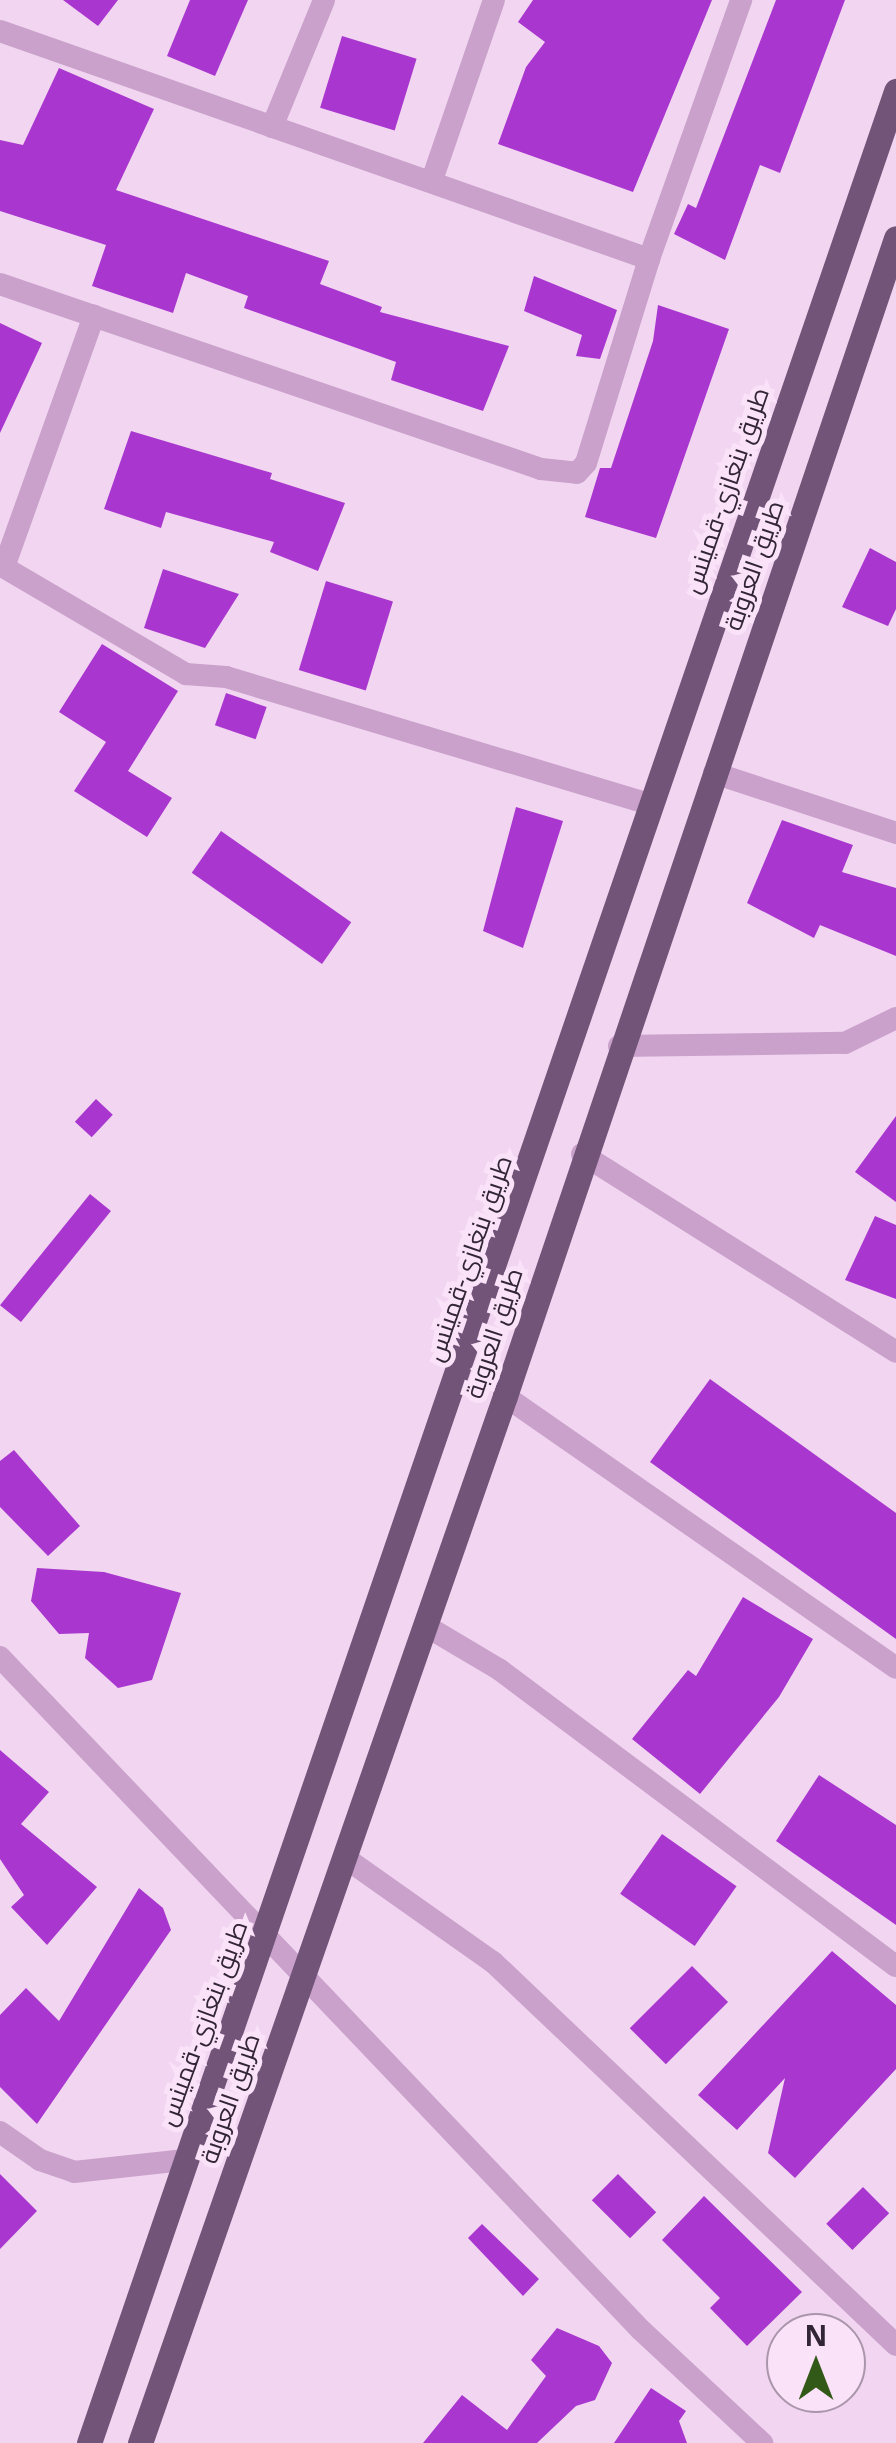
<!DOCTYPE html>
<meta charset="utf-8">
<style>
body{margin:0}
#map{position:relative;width:896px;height:2443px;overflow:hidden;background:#f2d6f1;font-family:"Open Sans",Cairo,sans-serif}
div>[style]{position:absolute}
.building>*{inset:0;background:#a937cf;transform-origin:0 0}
.minor>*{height:22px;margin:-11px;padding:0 11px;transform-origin:11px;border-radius:11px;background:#c9a1cb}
.primary>*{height:25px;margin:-12.5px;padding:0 12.5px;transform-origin:12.5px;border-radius:12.5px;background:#725478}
span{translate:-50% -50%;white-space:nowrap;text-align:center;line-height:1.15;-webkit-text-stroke:10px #fae2f9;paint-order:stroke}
.street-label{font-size:25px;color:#322535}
.north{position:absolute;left:766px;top:2313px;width:100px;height:100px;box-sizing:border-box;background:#fae2f9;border:2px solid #aa96ab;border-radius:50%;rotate:0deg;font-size:28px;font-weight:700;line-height:40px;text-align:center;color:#322535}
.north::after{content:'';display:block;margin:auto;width:35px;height:45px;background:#335918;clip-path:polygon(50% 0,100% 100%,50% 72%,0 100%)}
</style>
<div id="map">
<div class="building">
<i style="clip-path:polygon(63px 0,118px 0,98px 26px)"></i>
<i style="clip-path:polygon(190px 0,248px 0,215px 76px,167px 56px)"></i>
<i style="clip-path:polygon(533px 0,712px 0,633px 192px,498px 144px,526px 67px,545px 42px,518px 22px)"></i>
<i style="clip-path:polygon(776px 0,845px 0,780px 173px,760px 165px,725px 260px,674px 234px,688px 204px,696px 208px)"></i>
<i style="left:342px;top:36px;width:78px;height:75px;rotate:17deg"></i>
<i style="clip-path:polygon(59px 68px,154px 109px,116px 190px,329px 261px,320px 284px,382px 307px,380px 312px,509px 346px,483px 411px,391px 380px,396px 362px,244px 308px,248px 296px,186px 273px,173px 313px,92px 286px,106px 245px,0 211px,0 140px,23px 145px)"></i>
<i style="clip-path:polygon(534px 276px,617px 310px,600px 359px,576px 356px,582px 335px,524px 311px)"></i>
<i style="clip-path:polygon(658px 305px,729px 329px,656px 538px,585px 517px,600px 468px,611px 468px,653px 341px)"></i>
<i style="clip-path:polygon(0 323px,42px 343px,0 433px)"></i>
<i style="clip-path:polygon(131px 431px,272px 473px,270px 479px,345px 503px,318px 571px,270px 552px,274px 542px,166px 512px,161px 528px,104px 509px)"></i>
<i style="clip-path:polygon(870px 548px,896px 562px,896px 609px,888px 626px,842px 607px)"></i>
<i style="clip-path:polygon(163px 569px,239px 594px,205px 648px,144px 628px)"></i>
<i style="left:326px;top:581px;width:70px;height:93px;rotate:17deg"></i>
<i style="clip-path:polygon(102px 644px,178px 691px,128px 771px,172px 798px,147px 837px,74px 791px,106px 742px,59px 712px)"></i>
<i style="left:226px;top:693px;width:43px;height:34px;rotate:19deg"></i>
<i style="clip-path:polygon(516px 807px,563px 821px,523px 948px,483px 931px)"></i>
<i style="clip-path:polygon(782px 820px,853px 845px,842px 872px,896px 888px,896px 956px,820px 925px,814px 938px,747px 903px)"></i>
<i style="left:221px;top:831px;width:159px;height:51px;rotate:35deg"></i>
<i style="left:96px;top:1099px;width:23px;height:31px;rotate:43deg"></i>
<i style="clip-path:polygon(896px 1116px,896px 1202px,855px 1172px)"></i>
<i style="left:90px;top:1194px;width:27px;height:143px;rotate:39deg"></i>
<i style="clip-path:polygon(875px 1216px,896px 1225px,896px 1299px,845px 1280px)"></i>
<i style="clip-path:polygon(710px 1379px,896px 1513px,896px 1639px,650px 1462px)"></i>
<i style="clip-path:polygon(14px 1450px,80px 1526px,48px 1556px,0 1507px,0 1461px)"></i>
<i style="clip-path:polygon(37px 1568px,104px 1572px,181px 1593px,152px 1680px,118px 1688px,85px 1658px,89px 1633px,59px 1634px,31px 1601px)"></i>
<i style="clip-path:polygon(743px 1597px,813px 1639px,779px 1697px,700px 1794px,632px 1739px,688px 1670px,696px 1676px)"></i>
<i style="clip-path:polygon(0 1750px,49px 1792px,21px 1824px,97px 1887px,47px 1945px,11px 1907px,24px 1895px,0 1859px)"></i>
<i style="clip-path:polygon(819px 1775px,896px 1825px,896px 1925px,776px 1841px)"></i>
<i style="left:662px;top:1834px;width:91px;height:73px;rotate:35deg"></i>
<i style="clip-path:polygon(139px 1888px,163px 1908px,171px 1930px,37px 2124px,0 2087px,0 2015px,26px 1988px,59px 2021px)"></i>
<i style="clip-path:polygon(832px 1951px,896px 2005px,896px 2069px,795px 2178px,768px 2153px,785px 2078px,737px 2130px,698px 2095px)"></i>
<i style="left:692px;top:1966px;width:51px;height:88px;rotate:45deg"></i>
<i style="clip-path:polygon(0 2174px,37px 2211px,0 2249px)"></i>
<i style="left:618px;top:2174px;width:54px;height:37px;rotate:45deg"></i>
<i style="left:863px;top:2187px;width:37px;height:52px;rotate:45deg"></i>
<i style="clip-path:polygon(704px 2196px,802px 2292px,747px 2346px,710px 2308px,720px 2298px,662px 2240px)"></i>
<i style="clip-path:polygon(482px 2224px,539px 2279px,523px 2296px,468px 2238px)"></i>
<i style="clip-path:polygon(557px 2328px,599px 2346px,612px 2363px,595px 2400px,576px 2406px,537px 2443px,423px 2443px,462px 2395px,507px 2430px,546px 2376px,531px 2360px)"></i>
<i style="clip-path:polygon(651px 2388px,686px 2411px,679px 2421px,687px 2443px,614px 2443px)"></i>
</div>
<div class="minor">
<i style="left:0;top:31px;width:688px;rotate:19.36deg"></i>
<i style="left:272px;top:127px;width:137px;rotate:-67.7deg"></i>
<i style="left:432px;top:180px;width:190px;rotate:-71deg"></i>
<i style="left:0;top:284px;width:572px;rotate:18.88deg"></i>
<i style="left:541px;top:469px;width:36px;rotate:6deg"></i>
<i style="left:577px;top:473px;width:13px;rotate:-48deg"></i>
<i style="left:586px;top:463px;width:214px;rotate:-72.8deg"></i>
<i style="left:649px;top:259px;width:275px;rotate:-70.4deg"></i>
<i style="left:0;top:565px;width:216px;rotate:30.4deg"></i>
<i style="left:186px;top:674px;width:40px;rotate:4.3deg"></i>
<i style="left:226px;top:677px;width:441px;rotate:16.7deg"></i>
<i style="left:4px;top:567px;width:267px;rotate:-70.3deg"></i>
<i style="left:714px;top:773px;width:192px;rotate:18.2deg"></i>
<i style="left:619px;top:1046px;width:226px;rotate:-0.8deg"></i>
<i style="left:845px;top:1043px;width:57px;rotate:-26.1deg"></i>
<i style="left:582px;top:1154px;width:371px;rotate:32.2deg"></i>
<i style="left:505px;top:1396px;width:476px;rotate:34.8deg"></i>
<i style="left:426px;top:1626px;width:86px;rotate:30.7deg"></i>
<i style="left:500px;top:1670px;width:494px;rotate:36.8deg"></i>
<i style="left:0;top:1657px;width:929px;rotate:46.4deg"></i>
<i style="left:641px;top:2330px;width:166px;rotate:43deg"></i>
<i style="left:344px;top:1857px;width:182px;rotate:35.2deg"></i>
<i style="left:493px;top:1962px;width:556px;rotate:43.54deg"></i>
<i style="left:0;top:2132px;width:49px;rotate:35deg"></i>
<i style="left:40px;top:2160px;width:36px;rotate:19deg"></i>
<i style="left:74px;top:2172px;width:112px;rotate:-6.2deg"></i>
</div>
<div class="primary">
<i style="left:89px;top:2443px;width:2487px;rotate:-71.06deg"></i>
<i style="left:140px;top:2443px;width:1109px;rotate:-70.78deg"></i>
<i style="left:505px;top:1396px;width:1222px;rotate:-71.34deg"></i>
</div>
<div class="street-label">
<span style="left:725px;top:490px;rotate:-71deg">طريق بنغازي-قمينس</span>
<span style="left:753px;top:565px;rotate:-71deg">طريق العروبة</span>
<span style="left:468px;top:1258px;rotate:-71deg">طريق بنغازي-قمينس</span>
<span style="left:493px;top:1333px;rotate:-72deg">طريق العروبة</span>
<span style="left:202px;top:2023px;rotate:-70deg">طريق بنغازي-قمينس</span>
<span style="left:229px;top:2098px;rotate:-71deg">طريق العروبة</span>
</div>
<div class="north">N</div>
</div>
